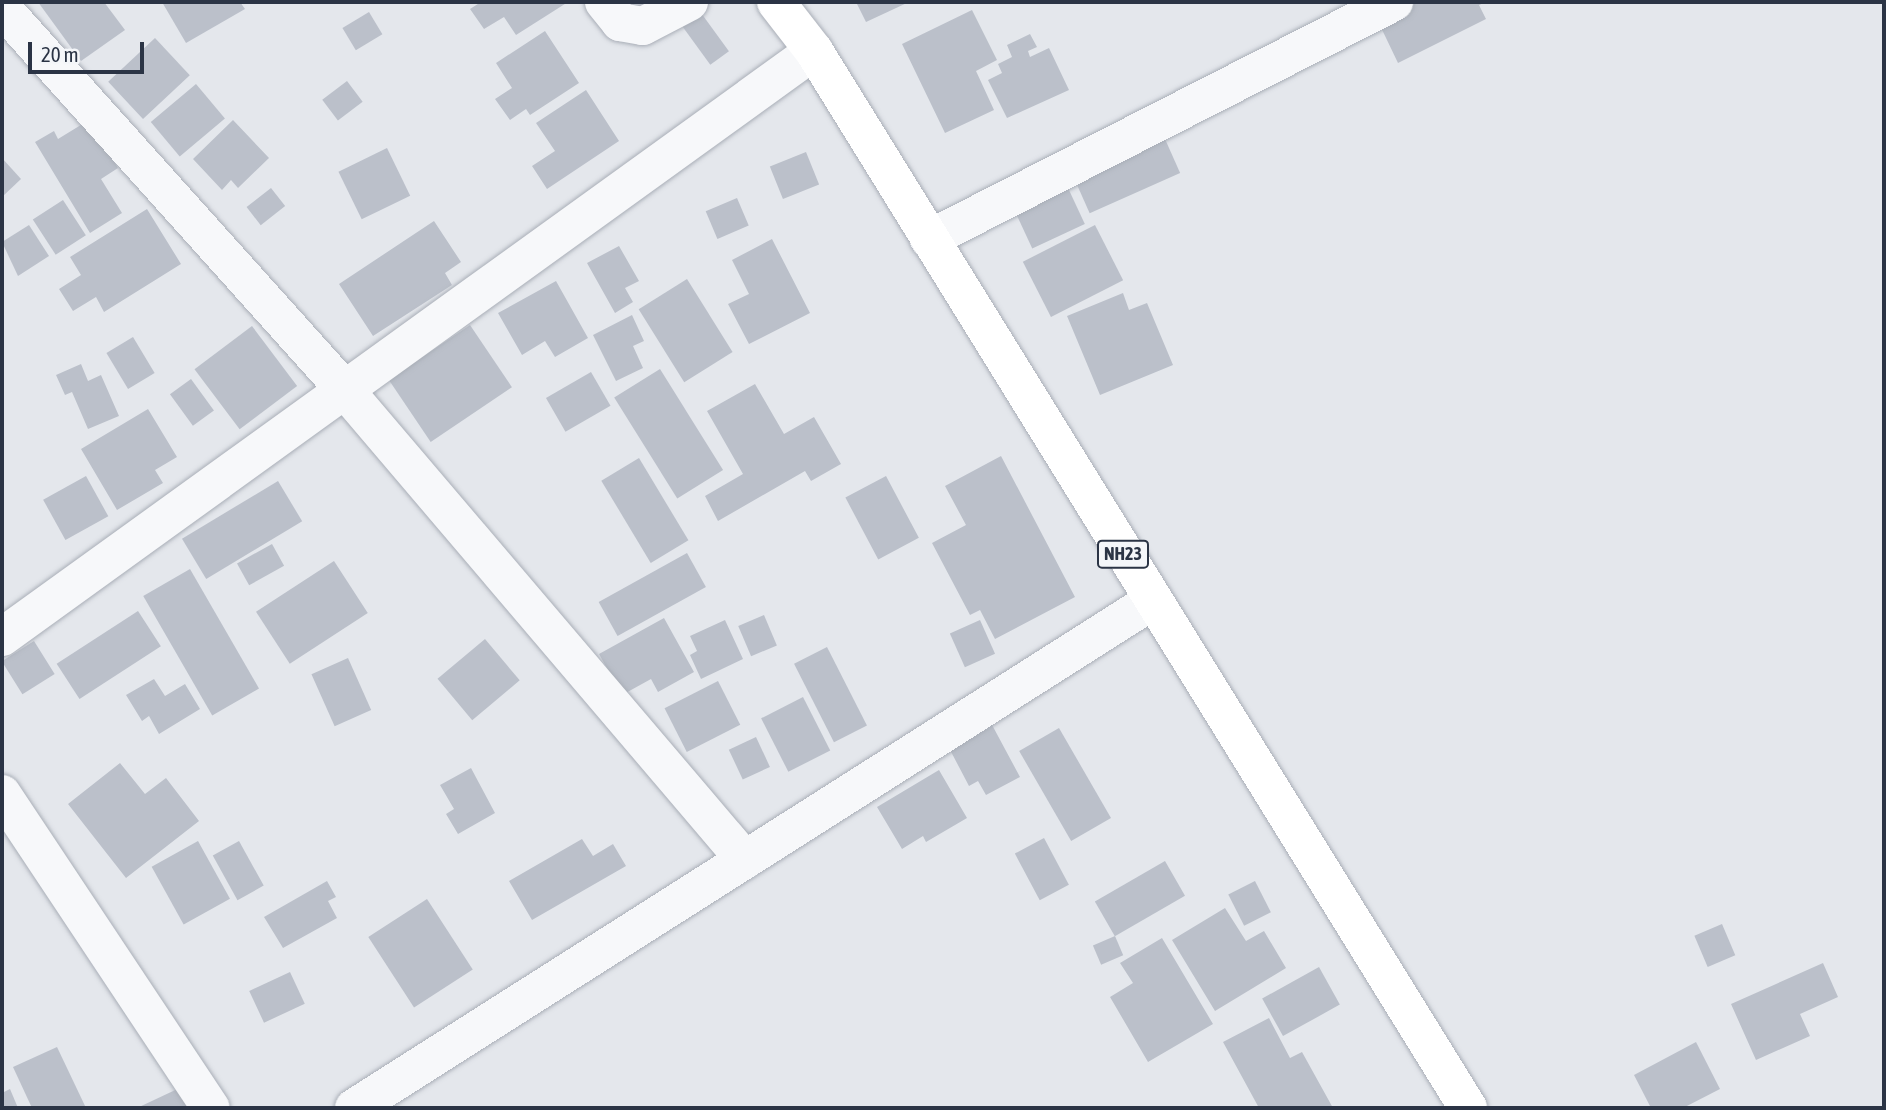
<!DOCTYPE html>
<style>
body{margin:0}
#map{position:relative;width:1886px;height:1110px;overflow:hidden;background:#e4e7ec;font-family:"Asap Condensed",sans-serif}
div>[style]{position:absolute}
.building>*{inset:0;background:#bbc0ca;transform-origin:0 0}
.roads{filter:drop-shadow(0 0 2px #a9aeb7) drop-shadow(0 0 2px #a9aeb7)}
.minor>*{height:38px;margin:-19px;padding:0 19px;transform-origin:19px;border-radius:19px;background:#f7f8fa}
.highway>*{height:38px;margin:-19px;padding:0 19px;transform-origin:19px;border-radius:19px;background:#fff}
span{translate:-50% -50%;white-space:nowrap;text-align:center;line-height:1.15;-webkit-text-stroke:5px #f4f6f9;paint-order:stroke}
.shield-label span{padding:2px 5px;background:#f4f6f9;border:2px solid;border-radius:5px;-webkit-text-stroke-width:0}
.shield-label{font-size:18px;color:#2b3445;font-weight:700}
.frame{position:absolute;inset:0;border:4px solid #2b3445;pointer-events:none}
.scale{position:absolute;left:28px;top:42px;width:116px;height:32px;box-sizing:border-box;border:4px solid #2b3445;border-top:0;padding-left:9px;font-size:21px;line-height:24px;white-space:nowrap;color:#2b3445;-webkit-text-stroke:5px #f4f6f9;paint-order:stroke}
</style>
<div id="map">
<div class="building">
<i style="clip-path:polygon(38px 2px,104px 2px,125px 30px,81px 61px)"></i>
<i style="clip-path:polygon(162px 2px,240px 2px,245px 9px,186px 43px)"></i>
<i style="clip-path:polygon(481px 2px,568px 2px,516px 35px,504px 17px,484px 29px,470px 9px)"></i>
<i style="clip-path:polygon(856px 2px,909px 2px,866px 22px)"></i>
<i style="clip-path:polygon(1403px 2px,1486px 2px,1479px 5px,1486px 19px,1398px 63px,1375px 15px)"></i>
<i style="left:696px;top:6px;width:56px;height:23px;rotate:54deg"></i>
<i style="clip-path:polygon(972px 10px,997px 60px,976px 71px,994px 110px,945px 133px,902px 44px)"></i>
<i style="left:369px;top:12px;width:26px;height:31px;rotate:59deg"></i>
<i style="clip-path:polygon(545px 31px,579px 83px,530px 115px,526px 109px,510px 120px,495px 99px,512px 88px,496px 63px)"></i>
<i style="clip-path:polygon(1030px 34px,1037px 47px,1028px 51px,1030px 57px,1049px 48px,1069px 90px,1007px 118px,988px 80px,1002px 73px,998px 64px,1012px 57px,1007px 45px)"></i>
<i style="left:155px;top:38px;width:51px;height:64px;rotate:47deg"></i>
<i style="left:347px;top:81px;width:26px;height:31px;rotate:53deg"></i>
<i style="left:196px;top:84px;width:45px;height:59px;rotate:50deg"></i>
<i style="clip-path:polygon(586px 90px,619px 141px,547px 189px,532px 166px,555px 151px,536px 123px)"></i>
<i style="clip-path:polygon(89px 120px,118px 168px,101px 179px,122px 213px,90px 233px,35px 142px,54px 131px,58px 139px)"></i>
<i style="clip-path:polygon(233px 120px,269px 158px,238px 188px,231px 180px,222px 190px,193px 159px)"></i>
<i style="left:1161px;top:130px;width:47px;height:99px;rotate:66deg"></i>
<i style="left:387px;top:148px;width:53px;height:54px;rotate:64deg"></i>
<i style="left:806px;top:152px;width:35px;height:39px;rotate:68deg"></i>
<i style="clip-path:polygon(2px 158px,21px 179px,2px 197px)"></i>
<i style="left:1062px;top:175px;width:54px;height:58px;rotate:65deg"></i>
<i style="left:271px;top:188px;width:23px;height:31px;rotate:52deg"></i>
<i style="left:737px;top:198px;width:30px;height:34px;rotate:67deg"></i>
<i style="left:63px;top:200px;width:42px;height:36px;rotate:57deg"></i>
<i style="clip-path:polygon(147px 209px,181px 264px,104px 312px,96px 297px,73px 311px,59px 289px,81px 275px,70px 257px)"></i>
<i style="clip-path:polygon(434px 221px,461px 262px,445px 273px,452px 285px,373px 336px,339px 284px)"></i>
<i style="clip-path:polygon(29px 225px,49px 256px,18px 276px,2px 242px)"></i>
<i style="left:1095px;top:225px;width:62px;height:81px;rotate:63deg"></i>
<i style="clip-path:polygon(772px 239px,810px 313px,749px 344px,728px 304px,749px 294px,732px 260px)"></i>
<i style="clip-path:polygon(619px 246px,639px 281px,625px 288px,633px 302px,615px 313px,587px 263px)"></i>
<i style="left:687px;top:279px;width:86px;height:57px;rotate:58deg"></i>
<i style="clip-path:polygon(556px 281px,588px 338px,555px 357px,545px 341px,522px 355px,498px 313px)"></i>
<i style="clip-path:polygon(1123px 293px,1129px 310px,1147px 303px,1173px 365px,1100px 395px,1067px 316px)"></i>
<i style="clip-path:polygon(632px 315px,644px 341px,633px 346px,643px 368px,616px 381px,593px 335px)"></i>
<i style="left:470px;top:325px;width:75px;height:98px;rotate:56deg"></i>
<i style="left:252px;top:326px;width:75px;height:72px;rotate:53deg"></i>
<i style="left:133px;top:337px;width:42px;height:31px;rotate:59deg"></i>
<i style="clip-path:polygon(81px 364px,88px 381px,101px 375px,119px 416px,88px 429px,72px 392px,65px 395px,56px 375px)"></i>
<i style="left:660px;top:369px;width:119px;height:54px;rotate:58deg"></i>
<i style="left:591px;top:372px;width:39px;height:52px;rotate:60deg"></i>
<i style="left:191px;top:379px;width:39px;height:26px;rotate:54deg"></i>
<i style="clip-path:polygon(755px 384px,784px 434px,814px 417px,841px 464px,811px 481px,805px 471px,718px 521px,705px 496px,743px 474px,707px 411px)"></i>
<i style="clip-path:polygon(148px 409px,177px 457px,155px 470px,163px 483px,117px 510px,81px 449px)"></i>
<i style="clip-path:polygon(1001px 456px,1075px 597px,995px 639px,980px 610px,970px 615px,932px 543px,966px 525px,945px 486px)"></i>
<i style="left:639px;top:458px;width:96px;height:44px;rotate:59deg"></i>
<i style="left:86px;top:476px;width:46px;height:49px;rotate:61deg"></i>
<i style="left:886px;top:476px;width:70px;height:46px;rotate:62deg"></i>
<i style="left:278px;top:481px;width:47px;height:112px;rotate:59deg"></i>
<i style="left:272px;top:544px;width:25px;height:40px;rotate:61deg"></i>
<i style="left:687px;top:553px;width:39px;height:101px;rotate:61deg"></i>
<i style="left:334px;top:561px;width:62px;height:93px;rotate:57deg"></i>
<i style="left:190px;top:569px;width:138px;height:54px;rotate:60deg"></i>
<i style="left:138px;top:611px;width:42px;height:97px;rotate:57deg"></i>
<i style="left:764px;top:615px;width:33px;height:28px;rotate:67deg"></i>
<i style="clip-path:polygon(664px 618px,694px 672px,658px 692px,651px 679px,622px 695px,599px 654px)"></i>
<i style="clip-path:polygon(725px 620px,743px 659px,701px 679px,690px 655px,697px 651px,690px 636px)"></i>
<i style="left:980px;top:620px;width:37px;height:33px;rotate:66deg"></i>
<i style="left:485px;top:639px;width:54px;height:62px;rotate:50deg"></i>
<i style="left:34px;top:641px;width:39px;height:38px;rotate:58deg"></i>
<i style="left:827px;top:647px;width:88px;height:37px;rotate:63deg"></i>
<i style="left:348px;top:658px;width:57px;height:40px;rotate:66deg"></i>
<i style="clip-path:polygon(154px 679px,165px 696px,185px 684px,200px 709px,159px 734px,149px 716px,142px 721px,126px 695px)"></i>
<i style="left:718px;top:681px;width:49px;height:60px;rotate:63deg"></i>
<i style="left:803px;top:697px;width:60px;height:47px;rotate:63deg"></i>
<i style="clip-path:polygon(991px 723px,1020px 777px,986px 795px,978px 781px,969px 786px,948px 746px)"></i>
<i style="left:1059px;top:728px;width:104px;height:46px;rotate:60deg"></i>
<i style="left:756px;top:737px;width:33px;height:30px;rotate:65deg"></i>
<i style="clip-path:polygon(120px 763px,145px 794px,166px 778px,199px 821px,126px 878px,68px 804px)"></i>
<i style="clip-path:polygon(471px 768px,495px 813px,458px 834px,446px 814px,454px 809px,440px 785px)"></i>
<i style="clip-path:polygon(939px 770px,967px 818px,926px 842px,923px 836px,902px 849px,877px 807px)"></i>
<i style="left:1044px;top:838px;width:53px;height:33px;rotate:62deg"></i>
<i style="clip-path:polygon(582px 839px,593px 856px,613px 844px,626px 866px,532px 920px,509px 881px)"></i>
<i style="left:198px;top:841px;width:66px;height:53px;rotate:61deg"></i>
<i style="left:239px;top:841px;width:51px;height:30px;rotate:61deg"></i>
<i style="left:1165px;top:861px;width:40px;height:81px;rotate:60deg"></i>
<i style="clip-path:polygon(327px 881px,336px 897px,328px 901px,337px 918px,283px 948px,264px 917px)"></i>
<i style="left:1255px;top:881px;width:35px;height:30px;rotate:63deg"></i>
<i style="left:427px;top:899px;width:84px;height:70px;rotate:57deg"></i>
<i style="clip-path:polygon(1225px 908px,1246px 941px,1264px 931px,1286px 968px,1215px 1011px,1172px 940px)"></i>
<i style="left:1722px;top:924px;width:34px;height:30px;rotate:67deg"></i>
<i style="left:1115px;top:936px;width:21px;height:24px;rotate:67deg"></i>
<i style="clip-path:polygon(1162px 938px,1213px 1024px,1148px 1062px,1110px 997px,1133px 983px,1120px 963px)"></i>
<i style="clip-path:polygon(1823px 963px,1838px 997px,1800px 1014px,1810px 1036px,1756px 1060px,1731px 1004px)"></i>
<i style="left:1319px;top:967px;width:43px;height:65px;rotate:61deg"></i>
<i style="left:290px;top:972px;width:35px;height:45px;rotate:65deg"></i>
<i style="clip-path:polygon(1269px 1018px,1290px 1058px,1302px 1052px,1333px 1108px,1259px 1108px,1223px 1042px)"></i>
<i style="clip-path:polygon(1696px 1042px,1720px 1089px,1683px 1108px,1651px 1108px,1634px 1075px)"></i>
<i style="clip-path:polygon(57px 1047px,86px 1108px,32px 1108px,13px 1067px)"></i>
<i style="clip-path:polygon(188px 1084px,200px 1108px,137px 1108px)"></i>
<i style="clip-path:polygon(10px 1089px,18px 1108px,2px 1108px,2px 1093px)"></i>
</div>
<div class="roads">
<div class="minor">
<i style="left:604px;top:2px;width:26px;rotate:51deg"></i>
<i style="left:620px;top:22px;width:23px;rotate:10deg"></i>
<i style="left:643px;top:26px;width:52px;rotate:-27.6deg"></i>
<i style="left:2px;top:8px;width:513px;rotate:48.08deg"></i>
<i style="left:345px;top:390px;width:617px;rotate:49.6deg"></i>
<i style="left:929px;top:239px;width:522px;rotate:-27.01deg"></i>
<i style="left:2px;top:637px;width:1001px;rotate:-35.82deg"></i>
<i style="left:2px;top:794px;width:377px;rotate:56.4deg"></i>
<i style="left:354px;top:1108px;width:945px;rotate:-32.43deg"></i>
</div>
<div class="highway">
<i style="left:776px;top:2px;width:62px;rotate:52.2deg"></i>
<i style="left:814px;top:51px;width:1243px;rotate:58.25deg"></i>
</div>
</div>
<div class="shield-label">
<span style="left:1123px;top:554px">NH23</span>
</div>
<div class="frame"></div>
<div class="scale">20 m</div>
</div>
